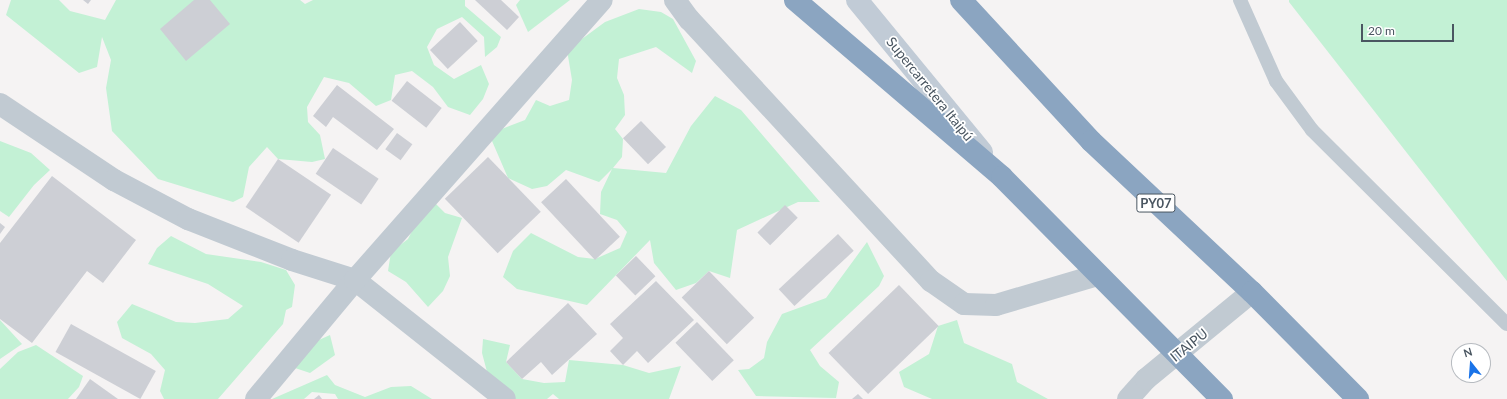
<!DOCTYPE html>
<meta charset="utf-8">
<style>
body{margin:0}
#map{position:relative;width:1507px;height:399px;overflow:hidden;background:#f5f3f3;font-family:Lato,sans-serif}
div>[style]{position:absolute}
.green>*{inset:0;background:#c3f1d5}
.building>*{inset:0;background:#cdcfd5;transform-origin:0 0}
.lane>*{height:14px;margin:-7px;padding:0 7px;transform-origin:7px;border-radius:7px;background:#c1cad2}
.street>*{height:22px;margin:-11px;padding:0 11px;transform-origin:11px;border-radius:11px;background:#c1cad2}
.secondary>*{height:22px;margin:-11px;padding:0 11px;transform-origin:11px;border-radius:11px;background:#c1cbd6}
.highway>*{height:22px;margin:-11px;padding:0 11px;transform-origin:11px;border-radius:11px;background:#8ba5c1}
span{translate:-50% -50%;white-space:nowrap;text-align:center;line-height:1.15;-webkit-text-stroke:3.5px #fff;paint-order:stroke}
.shield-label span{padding:1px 3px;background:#fff;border:1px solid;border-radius:3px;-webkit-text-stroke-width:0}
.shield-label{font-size:13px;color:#4a5661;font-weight:700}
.street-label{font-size:14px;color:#4a5661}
.north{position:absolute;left:1451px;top:343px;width:40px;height:40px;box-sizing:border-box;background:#fff;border:1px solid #b7bbc0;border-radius:50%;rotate:343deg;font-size:11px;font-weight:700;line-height:16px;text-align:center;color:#4a5661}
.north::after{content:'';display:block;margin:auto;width:14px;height:18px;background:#1a73e8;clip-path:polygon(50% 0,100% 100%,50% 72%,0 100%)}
.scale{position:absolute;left:1361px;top:24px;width:93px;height:18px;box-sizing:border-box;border:2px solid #4a5661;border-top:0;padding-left:5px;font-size:12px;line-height:14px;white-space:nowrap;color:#4a5661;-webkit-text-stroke:3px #fff;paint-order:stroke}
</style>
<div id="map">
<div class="green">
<i style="clip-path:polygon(11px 0,59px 0,70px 11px,105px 20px,116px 0,300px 0,305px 4px,313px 0,465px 0,465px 6px,501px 37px,497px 47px,485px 57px,484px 37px,462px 17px,437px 29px,427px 47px,434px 65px,454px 79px,481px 65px,489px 84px,483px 99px,470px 115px,448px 107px,433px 87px,412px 71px,395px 75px,391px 100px,376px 106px,349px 83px,324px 77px,307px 107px,308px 122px,320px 135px,325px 159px,312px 162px,278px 159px,267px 147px,249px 167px,243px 197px,233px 202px,158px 179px,112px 131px,106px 88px,111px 60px,102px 37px,97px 67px,79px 73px,6px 15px)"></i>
<i style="clip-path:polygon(520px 0,570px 0,528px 32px,516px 5px)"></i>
<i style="clip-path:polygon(1289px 0,1507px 0,1507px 281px,1289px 2px)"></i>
<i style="clip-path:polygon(639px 9px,661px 12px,673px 19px,696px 61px,692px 73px,656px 47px,619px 59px,617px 78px,624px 95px,625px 115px,615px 129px,623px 139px,622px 157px,613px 168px,666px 173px,691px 126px,715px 96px,741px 110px,820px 202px,798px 202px,737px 230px,730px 278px,709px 271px,696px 283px,676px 290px,654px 263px,650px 240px,587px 305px,517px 289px,503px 277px,513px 251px,531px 233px,578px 257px,595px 259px,620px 248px,627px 232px,617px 220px,600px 214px,601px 192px,612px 169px,599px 182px,566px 170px,547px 186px,532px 189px,508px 178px,489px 134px,525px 120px,536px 100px,550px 106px,569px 100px,572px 80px,567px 50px,605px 22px)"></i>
<i style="clip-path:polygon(0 141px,31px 153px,50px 170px,34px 185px,9px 217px,0 211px)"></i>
<i style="clip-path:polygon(436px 204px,445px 213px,462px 218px,448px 257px,450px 276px,443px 291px,428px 307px,406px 282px,388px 271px,391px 252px,408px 239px,418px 219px)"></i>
<i style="clip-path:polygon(171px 236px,206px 254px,261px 262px,286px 270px,295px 285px,292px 307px,286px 310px,283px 324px,218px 399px,164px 399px,160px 391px,165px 370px,151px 354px,122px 338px,117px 322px,132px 304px,176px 322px,195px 323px,228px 319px,243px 306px,208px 284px,148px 264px,157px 248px)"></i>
<i style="clip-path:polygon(867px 242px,884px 276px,879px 286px,810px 350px,820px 366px,839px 382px,836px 398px,756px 396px,738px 370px,749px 369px,764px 358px,767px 342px,782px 314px,826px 298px)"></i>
<i style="clip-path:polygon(0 320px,22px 344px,0 359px)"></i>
<i style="clip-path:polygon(957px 320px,964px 343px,1012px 364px,1017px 382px,1048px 399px,932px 399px,904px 387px,899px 372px,929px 354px,938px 326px)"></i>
<i style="clip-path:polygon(330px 335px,335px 355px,310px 373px,292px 367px,310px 344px)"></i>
<i style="clip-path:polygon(483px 339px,510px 345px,506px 362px,522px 379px,544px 383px,565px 382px,569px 360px,623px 365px,649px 373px,681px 366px,669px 399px,559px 399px,553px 394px,547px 399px,515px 399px,490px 383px,482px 353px)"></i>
<i style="clip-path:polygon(36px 345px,83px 376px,79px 387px,68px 399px,0 399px,0 369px,18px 352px)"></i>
<i style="clip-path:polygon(327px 375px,335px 385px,365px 397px,391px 387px,411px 386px,432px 399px,338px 399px,335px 394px,312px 392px,304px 399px,272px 399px)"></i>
</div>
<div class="building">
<i style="clip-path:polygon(83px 0,91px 0,88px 4px)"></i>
<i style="clip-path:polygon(194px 0,210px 0,230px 24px,186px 61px,160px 29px)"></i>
<i style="clip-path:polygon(475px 0,501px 0,519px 17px,507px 30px)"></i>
<i style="left:460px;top:22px;width:26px;height:41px;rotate:47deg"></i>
<i style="left:407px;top:81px;width:44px;height:25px;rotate:38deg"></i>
<i style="clip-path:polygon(337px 85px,394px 129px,377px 150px,333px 117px,326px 127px,313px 116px)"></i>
<i style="left:641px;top:121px;width:36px;height:25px;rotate:46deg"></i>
<i style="left:397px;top:133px;width:19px;height:20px;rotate:36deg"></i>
<i style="left:333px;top:148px;width:55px;height:31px;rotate:34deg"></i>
<i style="left:488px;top:157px;width:76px;height:60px;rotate:46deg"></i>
<i style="left:278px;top:159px;width:64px;height:58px;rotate:34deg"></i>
<i style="clip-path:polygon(52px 176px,136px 240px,103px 283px,87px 271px,32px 343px,0 319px,0 243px)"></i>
<i style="left:566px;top:179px;width:79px;height:34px;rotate:47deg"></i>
<i style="left:785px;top:205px;width:18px;height:39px;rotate:45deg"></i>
<i style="clip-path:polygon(0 223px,5px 227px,0 234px)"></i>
<i style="left:838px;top:234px;width:23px;height:81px;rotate:47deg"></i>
<i style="left:636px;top:256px;width:28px;height:28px;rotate:46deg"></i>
<i style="left:709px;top:271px;width:65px;height:38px;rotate:46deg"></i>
<i style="clip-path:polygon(656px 281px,694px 320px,648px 363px,637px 351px,623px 365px,610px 351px,623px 338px,610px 324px)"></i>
<i style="left:899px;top:285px;width:57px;height:98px;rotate:46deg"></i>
<i style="clip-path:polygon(568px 303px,597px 334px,552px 375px,541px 362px,522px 379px,506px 362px)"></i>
<i style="left:697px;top:322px;width:53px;height:30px;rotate:46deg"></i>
<i style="left:71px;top:324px;width:97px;height:32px;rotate:29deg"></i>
<i style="clip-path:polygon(90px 379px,118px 399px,76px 399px)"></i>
<i style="clip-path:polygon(858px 394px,863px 399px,852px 399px)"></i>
<i style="clip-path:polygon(319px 395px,322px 399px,314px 399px)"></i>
</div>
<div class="lane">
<i style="left:1240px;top:0;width:89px;rotate:66deg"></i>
<i style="left:1276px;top:81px;width:61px;rotate:53.7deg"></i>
<i style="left:1312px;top:130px;width:275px;rotate:44.9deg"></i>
</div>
<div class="street">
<i style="left:675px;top:0;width:24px;rotate:54deg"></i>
<i style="left:689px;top:19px;width:357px;rotate:47.3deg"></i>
<i style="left:931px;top:281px;width:40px;rotate:34.9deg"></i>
<i style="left:964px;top:304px;width:32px;rotate:2deg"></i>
<i style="left:996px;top:305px;width:106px;rotate:-16.4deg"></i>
<i style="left:0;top:104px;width:137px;rotate:33.7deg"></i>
<i style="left:114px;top:180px;width:84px;rotate:27.8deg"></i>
<i style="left:188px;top:219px;width:112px;rotate:21.5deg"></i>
<i style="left:292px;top:260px;width:66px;rotate:17.6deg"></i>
<i style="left:355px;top:280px;width:191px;rotate:38.4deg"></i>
<i style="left:256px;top:399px;width:155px;rotate:-50.2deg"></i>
<i style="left:355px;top:280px;width:373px;rotate:-48.6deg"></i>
<i style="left:1128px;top:399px;width:27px;rotate:-48deg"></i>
<i style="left:1146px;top:379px;width:137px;rotate:-39.4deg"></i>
</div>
<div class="secondary">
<i style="left:857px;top:0;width:197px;rotate:50.6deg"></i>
</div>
<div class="highway">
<i style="left:795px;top:0;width:272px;rotate:40.5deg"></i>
<i style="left:1002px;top:177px;width:313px;rotate:45.3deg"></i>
<i style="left:961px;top:0;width:192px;rotate:47.3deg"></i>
<i style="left:1091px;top:141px;width:221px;rotate:43.2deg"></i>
<i style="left:1252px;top:292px;width:151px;rotate:45.3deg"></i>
</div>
<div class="shield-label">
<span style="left:1156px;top:203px">PY07</span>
</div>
<div class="street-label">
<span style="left:930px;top:89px;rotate:51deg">Supercarretera Itaipú</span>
<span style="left:1189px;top:345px;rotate:-39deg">ITAIPU</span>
</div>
<div class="north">N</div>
<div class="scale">20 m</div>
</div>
